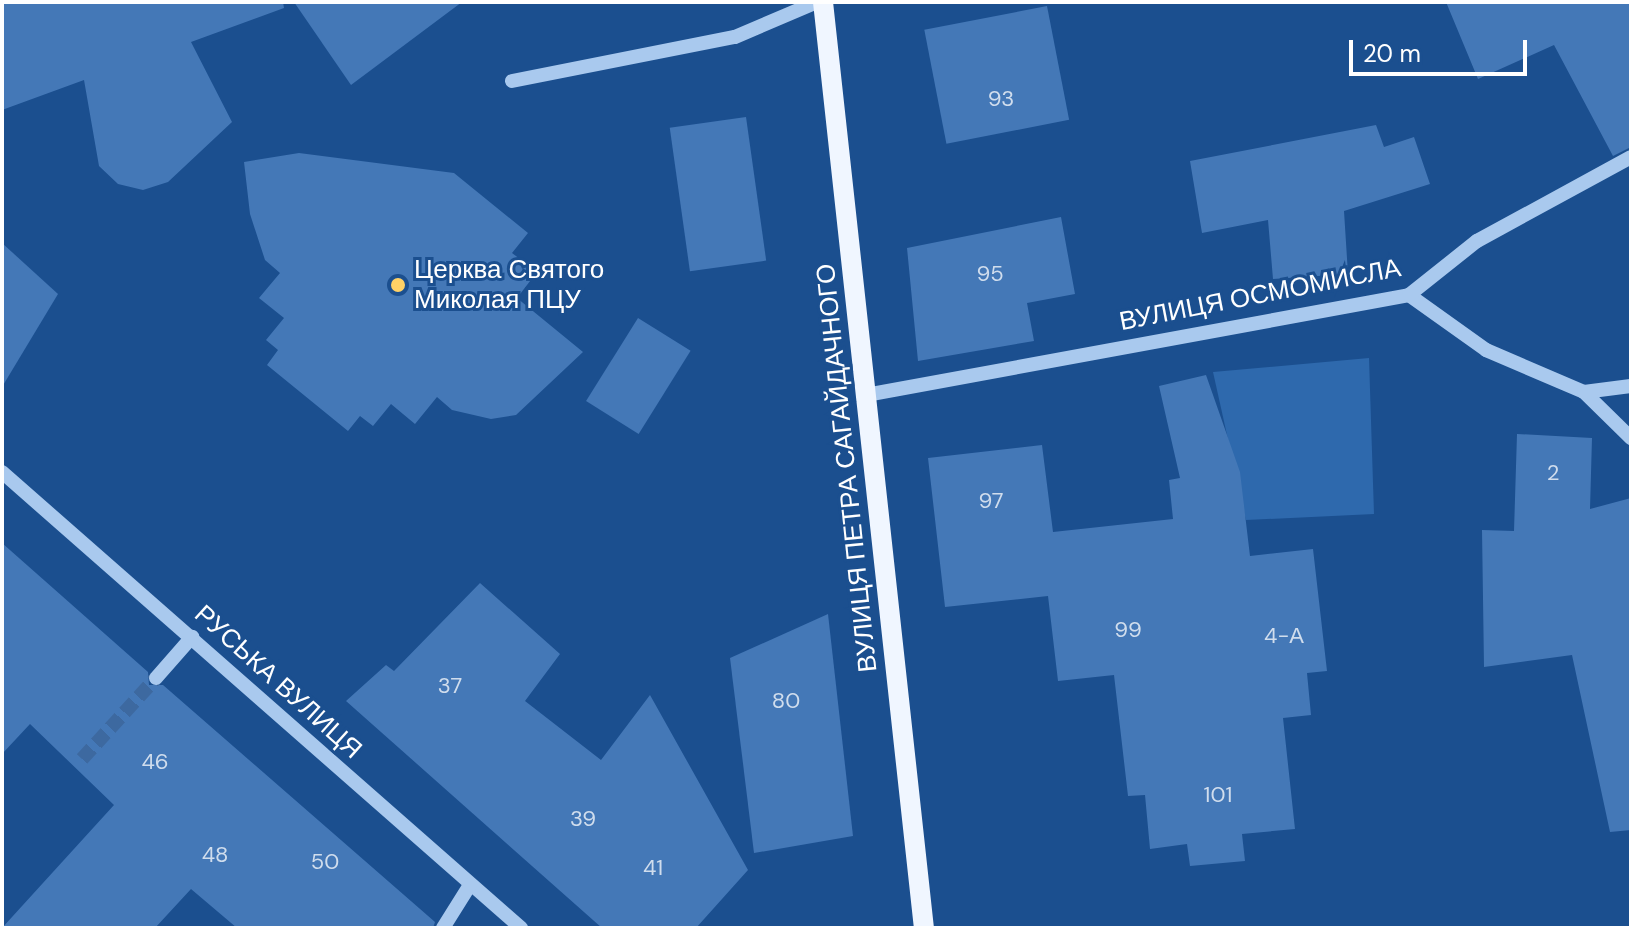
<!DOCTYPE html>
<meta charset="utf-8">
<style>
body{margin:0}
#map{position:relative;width:1633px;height:930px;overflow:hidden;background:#1b4f8f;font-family:"DM Sans",sans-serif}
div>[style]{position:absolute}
.green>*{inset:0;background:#2e69ad}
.building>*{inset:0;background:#4478b7;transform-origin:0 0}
.minor-tunnel>*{height:14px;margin-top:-7px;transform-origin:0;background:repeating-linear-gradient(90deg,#3d69a0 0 14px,transparent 0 21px)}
.minor>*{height:14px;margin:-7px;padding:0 7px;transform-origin:7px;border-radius:7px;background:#a9c9ee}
.major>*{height:20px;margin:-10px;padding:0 10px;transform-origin:10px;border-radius:10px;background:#f0f6ff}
.dots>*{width:22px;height:22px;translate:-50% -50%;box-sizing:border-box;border:4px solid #1b4f8f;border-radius:50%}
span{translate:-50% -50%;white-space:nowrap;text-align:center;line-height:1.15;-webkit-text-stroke:6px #1b4f8f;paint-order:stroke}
.number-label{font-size:22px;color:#d0dded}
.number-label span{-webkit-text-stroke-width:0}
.poi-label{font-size:26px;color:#fff}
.left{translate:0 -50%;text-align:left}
.street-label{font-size:26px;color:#fff}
.frame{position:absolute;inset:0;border:4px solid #fff;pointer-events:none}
.scale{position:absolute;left:1349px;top:40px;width:178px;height:36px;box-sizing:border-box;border:4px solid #fff;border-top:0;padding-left:10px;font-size:24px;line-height:28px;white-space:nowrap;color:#fff;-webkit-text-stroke:6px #1b4f8f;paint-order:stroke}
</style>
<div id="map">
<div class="green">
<i style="clip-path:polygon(1369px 358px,1374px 514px,1246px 520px,1213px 372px)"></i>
</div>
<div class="building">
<i style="clip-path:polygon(2px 2px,283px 2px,284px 8px,191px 42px,232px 122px,168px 182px,143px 190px,118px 184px,99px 166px,84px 80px,2px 110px)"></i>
<i style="clip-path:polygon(294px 2px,462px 2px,351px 85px)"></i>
<i style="clip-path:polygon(1446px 2px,1631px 2px,1631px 147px,1613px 156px,1554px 45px,1478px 79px)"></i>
<i style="left:1047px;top:6px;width:116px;height:125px;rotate:79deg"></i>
<i style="left:746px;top:117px;width:145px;height:77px;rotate:82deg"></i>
<i style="clip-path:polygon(1376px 125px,1384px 147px,1414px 137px,1430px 184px,1344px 211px,1348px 274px,1273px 279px,1268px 220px,1202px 233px,1190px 161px)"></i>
<i style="clip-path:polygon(299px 153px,454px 173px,528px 233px,512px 253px,537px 272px,517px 298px,583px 352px,516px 415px,491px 419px,452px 410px,437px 397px,415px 424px,391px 404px,373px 426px,360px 416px,348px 431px,267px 365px,278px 350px,266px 340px,284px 318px,259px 298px,280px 273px,265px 260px,250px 214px,244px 162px)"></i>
<i style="clip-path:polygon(1061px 217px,1075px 294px,1027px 303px,1034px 341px,918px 361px,907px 248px)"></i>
<i style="clip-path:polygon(2px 243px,58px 294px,2px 387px)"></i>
<i style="left:638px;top:318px;width:62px;height:98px;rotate:32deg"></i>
<i style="clip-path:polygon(1206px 375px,1240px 472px,1250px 556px,1313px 549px,1327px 671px,1307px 673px,1311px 715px,1283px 718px,1295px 829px,1242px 834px,1245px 861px,1190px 866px,1187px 844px,1150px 849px,1145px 795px,1128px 796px,1114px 675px,1058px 681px,1048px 596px,945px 607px,928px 458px,1042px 445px,1053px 532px,1173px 519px,1169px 480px,1180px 478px,1159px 386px)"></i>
<i style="clip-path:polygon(1517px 434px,1592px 438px,1590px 509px,1631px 498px,1631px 830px,1610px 832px,1572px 655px,1484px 667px,1482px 530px,1514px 531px)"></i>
<i style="clip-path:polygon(2px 543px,148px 672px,149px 685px,163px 685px,435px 922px,433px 928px,237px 928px,191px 889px,155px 928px,2px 928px,114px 805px,30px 724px,2px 754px)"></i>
<i style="clip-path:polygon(480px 583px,560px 654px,525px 701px,601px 760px,650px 695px,748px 870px,696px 928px,602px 928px,346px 701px,386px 665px,394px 671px)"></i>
<i style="clip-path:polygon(828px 614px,853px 836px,754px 853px,730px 658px)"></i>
</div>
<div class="minor-tunnel">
<i style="left:82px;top:759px;width:110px;rotate:-47.6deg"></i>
</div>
<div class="minor">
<i style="left:512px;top:81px;width:227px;rotate:-11.2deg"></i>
<i style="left:735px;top:37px;width:89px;rotate:-23.1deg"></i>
<i style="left:1409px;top:295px;width:95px;rotate:35.5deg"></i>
<i style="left:1486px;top:350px;width:107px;rotate:23.2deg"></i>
<i style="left:1584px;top:392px;width:66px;rotate:44.4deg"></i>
<i style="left:1584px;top:392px;width:47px;rotate:-7.3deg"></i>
<i style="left:866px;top:395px;width:552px;rotate:-10.43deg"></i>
<i style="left:1409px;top:295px;width:87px;rotate:-38.5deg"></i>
<i style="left:1477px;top:241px;width:175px;rotate:-28.6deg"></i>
<i style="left:2px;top:472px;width:691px;rotate:41.3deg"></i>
<i style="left:156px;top:678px;width:55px;rotate:-48.7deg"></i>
<i style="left:443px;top:928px;width:51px;rotate:-57.9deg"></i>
</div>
<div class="major">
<i style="left:823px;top:2px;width:931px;rotate:83.78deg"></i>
</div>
<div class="dots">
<i style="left:398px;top:285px;background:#ffd166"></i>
</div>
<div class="number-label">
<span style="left:1001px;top:99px">93</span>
<span style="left:990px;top:274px">95</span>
<span style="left:1553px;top:473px">2</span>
<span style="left:991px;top:501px">97</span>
<span style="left:1128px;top:630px">99</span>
<span style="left:1284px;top:636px">4-А</span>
<span style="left:450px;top:686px">37</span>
<span style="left:786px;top:701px">80</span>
<span style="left:155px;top:762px">46</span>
<span style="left:1218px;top:795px">101</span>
<span style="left:583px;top:819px">39</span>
<span style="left:215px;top:855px">48</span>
<span style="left:325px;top:862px">50</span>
<span style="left:653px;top:868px">41</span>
</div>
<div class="poi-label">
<span class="left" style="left:414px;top:285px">Церква Святого<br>Миколая ПЦУ</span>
</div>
<div class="street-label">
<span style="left:1260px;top:295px;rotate:-11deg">ВУЛИЦЯ ОСМОМИСЛА</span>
<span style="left:847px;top:468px;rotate:-96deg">ВУЛИЦЯ ПЕТРА САГАЙДАЧНОГО</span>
<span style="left:278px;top:682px;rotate:42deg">РУСЬКА ВУЛИЦЯ</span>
</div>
<div class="frame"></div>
<div class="scale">20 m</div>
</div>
